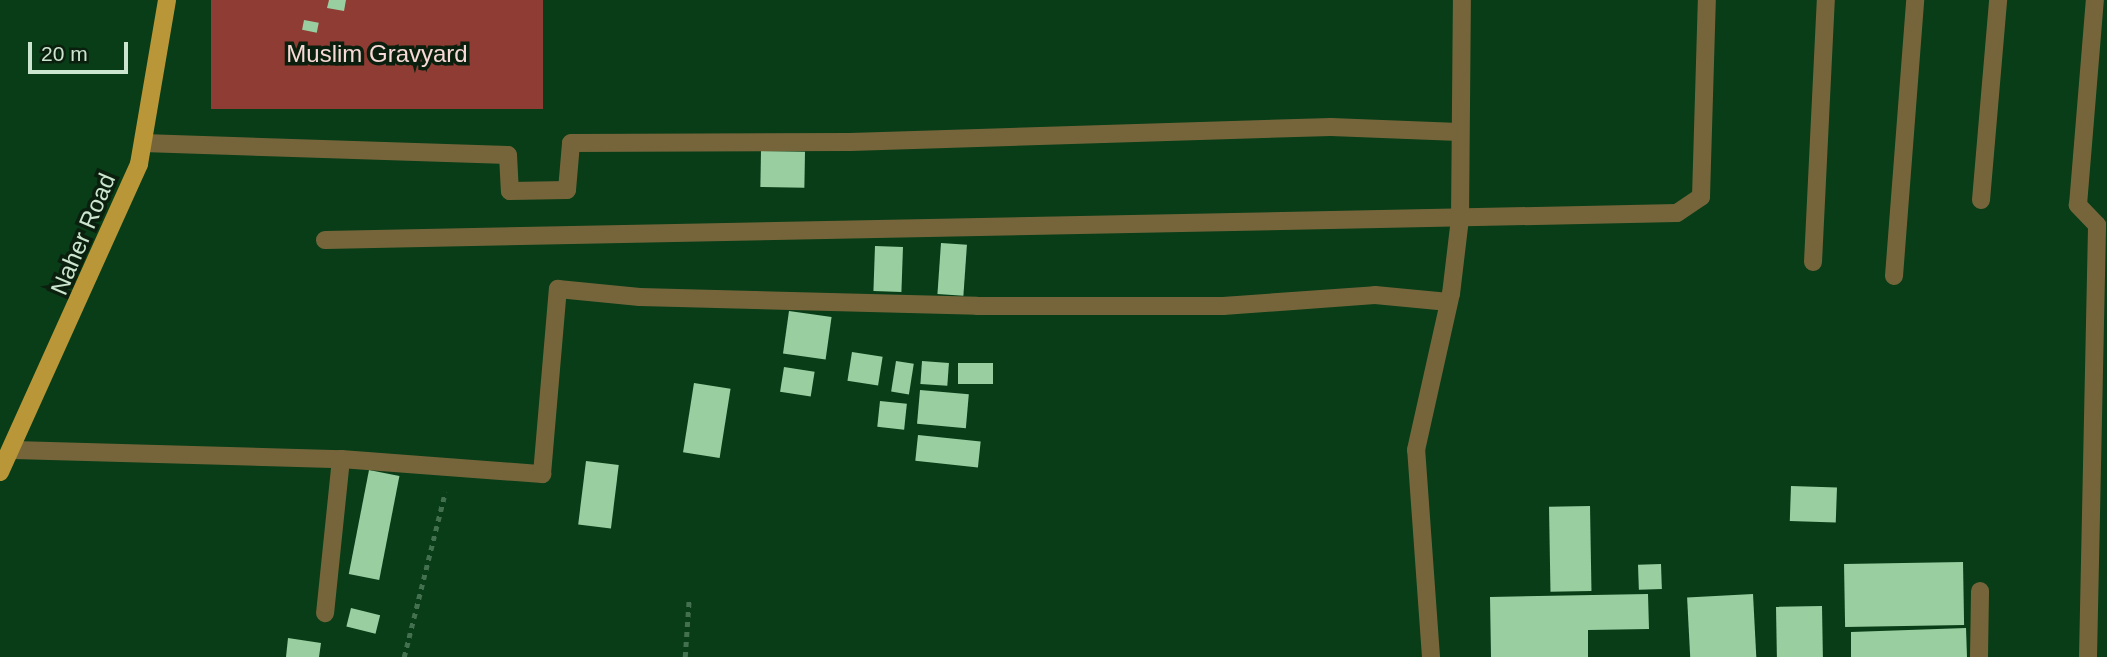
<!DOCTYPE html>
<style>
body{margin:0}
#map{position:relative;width:2107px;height:657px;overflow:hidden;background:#083d17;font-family:Arial,sans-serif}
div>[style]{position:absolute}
.green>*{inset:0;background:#8f3c34;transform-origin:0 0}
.building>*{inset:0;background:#99cea0;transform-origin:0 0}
.path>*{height:4.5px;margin-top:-2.25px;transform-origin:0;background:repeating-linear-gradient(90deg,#43704e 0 5px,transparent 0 10px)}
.minor>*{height:18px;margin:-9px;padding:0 9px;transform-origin:9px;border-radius:9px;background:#76653b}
.major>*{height:18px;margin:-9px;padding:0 9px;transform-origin:9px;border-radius:9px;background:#b99637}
span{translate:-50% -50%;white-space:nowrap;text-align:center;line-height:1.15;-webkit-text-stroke:7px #0b1f0e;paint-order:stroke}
.park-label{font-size:24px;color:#f7d9d5}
.street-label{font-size:24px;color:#cbe5ce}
.scale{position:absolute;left:28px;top:42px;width:100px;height:32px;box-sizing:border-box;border:4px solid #cbe5ce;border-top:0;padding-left:9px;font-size:21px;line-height:24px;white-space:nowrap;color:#cbe5ce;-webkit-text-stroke:5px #0b1f0e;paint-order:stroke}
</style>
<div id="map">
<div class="green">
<i style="left:211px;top:0;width:332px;height:109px"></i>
</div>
<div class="building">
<i style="clip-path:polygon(329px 0,346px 0,344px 11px,327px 8px)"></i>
<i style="left:304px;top:20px;width:15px;height:10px;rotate:11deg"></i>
<i style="left:761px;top:151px;width:44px;height:36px;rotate:1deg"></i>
<i style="left:941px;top:243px;width:26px;height:51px;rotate:4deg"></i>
<i style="left:875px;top:246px;width:28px;height:45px;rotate:2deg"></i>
<i style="left:789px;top:311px;width:43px;height:43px;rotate:8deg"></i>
<i style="left:852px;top:352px;width:31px;height:29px;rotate:9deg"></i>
<i style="left:896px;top:361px;width:18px;height:31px;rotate:9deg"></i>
<i style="left:922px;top:361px;width:27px;height:23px;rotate:4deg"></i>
<i style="left:993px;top:363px;width:21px;height:35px;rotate:90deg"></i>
<i style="left:784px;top:367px;width:31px;height:25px;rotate:9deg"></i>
<i style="left:694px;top:383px;width:37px;height:70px;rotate:9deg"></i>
<i style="left:920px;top:390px;width:49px;height:34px;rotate:5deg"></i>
<i style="left:880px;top:401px;width:27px;height:26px;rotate:6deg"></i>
<i style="left:918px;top:435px;width:63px;height:26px;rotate:6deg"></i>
<i style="left:586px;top:461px;width:33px;height:64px;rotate:7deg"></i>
<i style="left:369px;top:470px;width:31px;height:106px;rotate:11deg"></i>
<i style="left:1791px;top:486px;width:46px;height:35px;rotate:2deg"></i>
<i style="left:1590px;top:506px;width:85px;height:41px;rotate:89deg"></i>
<i style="left:1963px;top:562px;width:63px;height:119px;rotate:89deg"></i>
<i style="left:1661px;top:564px;width:25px;height:23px;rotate:88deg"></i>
<i style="clip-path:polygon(1648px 594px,1649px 629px,1588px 630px,1588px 657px,1491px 657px,1490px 597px)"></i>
<i style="left:1753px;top:594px;width:63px;height:66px;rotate:87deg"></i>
<i style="left:1822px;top:606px;width:51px;height:46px;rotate:89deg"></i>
<i style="left:351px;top:608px;width:30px;height:19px;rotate:14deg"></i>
<i style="clip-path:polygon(1966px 628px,1967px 657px,1851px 657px,1851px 632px)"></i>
<i style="clip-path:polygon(288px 638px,321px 643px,319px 657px,286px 657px)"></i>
</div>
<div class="path">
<i style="left:404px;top:657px;width:170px;rotate:-76deg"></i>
<i style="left:685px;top:657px;width:59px;rotate:-86.1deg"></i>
</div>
<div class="minor">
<i style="left:143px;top:143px;width:365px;rotate:1.9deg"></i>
<i style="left:508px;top:155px;width:36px;rotate:87deg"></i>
<i style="left:510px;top:191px;width:57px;rotate:-1deg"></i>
<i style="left:567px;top:190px;width:47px;rotate:-85.1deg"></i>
<i style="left:571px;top:143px;width:279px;rotate:-0.2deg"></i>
<i style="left:850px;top:142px;width:481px;rotate:-1.8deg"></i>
<i style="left:1331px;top:127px;width:128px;rotate:2.2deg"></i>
<i style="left:1981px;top:200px;width:201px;rotate:-85.1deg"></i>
<i style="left:325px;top:240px;width:1352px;rotate:-1.14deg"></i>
<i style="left:1677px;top:213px;width:29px;rotate:-34deg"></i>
<i style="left:1701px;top:197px;width:197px;rotate:-88.3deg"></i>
<i style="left:1813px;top:262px;width:262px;rotate:-87.2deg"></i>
<i style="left:1894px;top:276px;width:277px;rotate:-85.6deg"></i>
<i style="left:14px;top:450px;width:327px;rotate:1.6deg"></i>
<i style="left:341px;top:459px;width:155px;rotate:95.9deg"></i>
<i style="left:341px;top:459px;width:202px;rotate:4.3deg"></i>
<i style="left:542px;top:474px;width:186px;rotate:-85.1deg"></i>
<i style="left:558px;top:289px;width:82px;rotate:5.6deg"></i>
<i style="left:640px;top:297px;width:337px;rotate:1.5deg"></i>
<i style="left:977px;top:306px;width:246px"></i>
<i style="left:1223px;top:306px;width:152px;rotate:-4.1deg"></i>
<i style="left:1375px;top:295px;width:74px;rotate:5.4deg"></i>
<i style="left:1431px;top:657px;width:208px;rotate:-94.1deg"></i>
<i style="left:1416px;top:450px;width:160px;rotate:-77.4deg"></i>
<i style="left:1451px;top:294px;width:76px;rotate:-83.2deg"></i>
<i style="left:1460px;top:219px;width:219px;rotate:-89.5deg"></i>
<i style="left:1979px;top:657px;width:66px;rotate:-89.1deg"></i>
<i style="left:2088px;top:657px;width:432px;rotate:-88.8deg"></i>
<i style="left:2097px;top:225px;width:28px;rotate:-134deg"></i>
<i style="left:2078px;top:205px;width:206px;rotate:-85.3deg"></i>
</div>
<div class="major">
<i style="left:0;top:472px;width:338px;rotate:-65.7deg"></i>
<i style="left:139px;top:164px;width:166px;rotate:-80.3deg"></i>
</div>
<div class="park-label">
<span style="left:377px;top:54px">Muslim Gravyard</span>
</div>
<div class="street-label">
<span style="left:83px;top:234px;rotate:-67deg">Naher Road</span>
</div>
<div class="scale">20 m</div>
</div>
